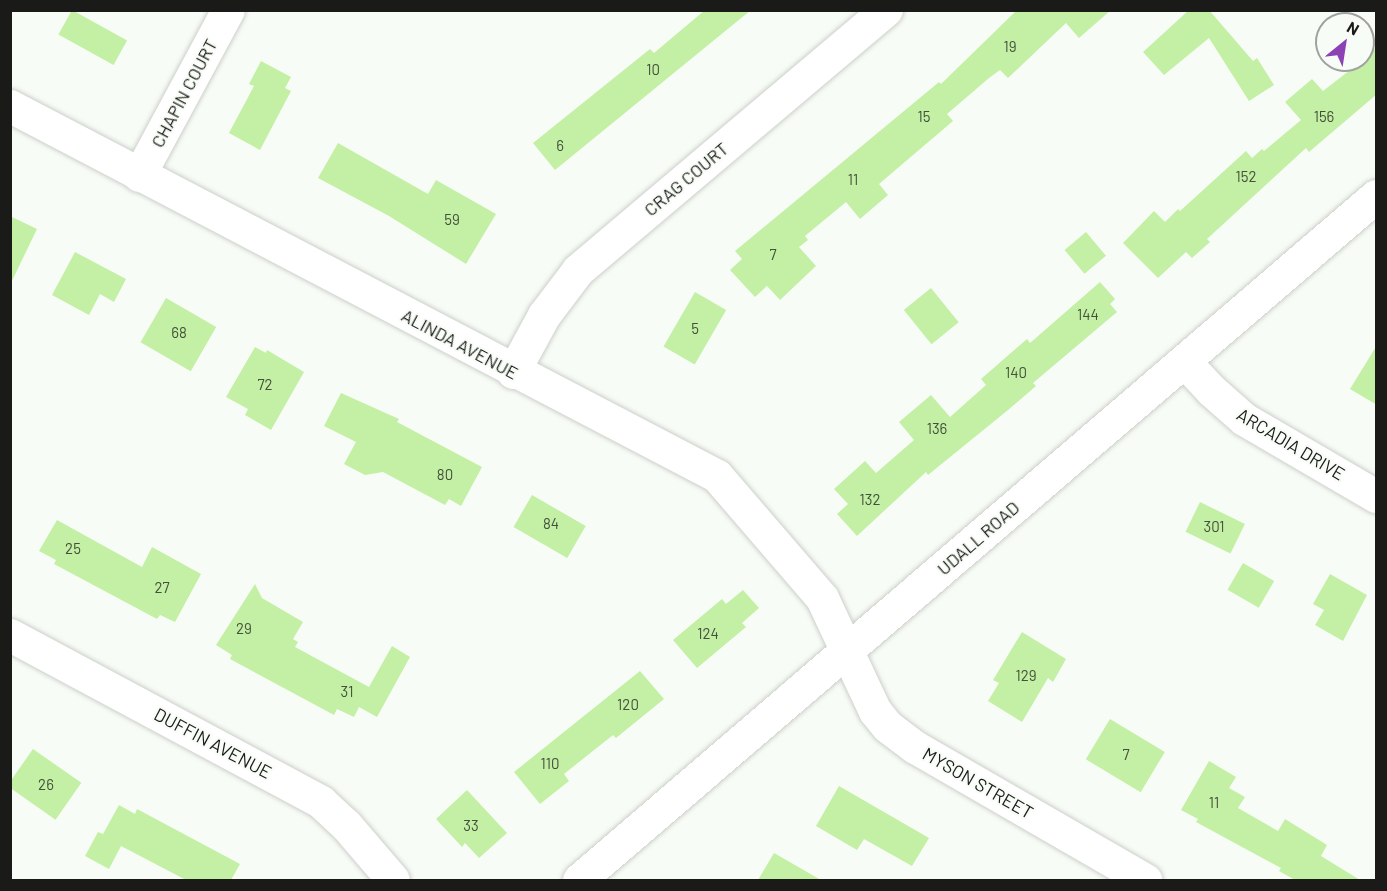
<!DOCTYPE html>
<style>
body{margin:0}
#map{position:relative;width:1387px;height:891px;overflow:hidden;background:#f8fcf6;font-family:Barlow,sans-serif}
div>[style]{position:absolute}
.building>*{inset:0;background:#c3f0a4;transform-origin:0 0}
.roads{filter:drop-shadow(0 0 2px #ccd0ca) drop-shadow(0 0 2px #ccd0ca)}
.minor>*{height:33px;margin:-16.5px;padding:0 16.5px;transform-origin:16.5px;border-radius:16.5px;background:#fff}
.major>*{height:33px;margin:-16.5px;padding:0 16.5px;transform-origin:16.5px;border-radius:16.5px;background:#fff}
span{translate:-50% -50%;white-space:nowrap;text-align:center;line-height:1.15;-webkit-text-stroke:4.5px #f8fcf6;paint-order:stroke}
.number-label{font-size:15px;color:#44503c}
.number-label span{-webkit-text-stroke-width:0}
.street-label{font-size:18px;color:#1a1b19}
.frame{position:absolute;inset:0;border:12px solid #1a1b19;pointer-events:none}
.north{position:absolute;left:1315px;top:12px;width:60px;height:60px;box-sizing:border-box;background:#f8fcf6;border:2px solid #9fa29e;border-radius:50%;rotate:30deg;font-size:16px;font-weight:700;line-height:24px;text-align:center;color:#1a1b19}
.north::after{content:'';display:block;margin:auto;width:21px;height:27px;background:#8c42b4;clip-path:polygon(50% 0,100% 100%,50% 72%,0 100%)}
</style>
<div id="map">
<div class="building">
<i style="left:72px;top:10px;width:63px;height:28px;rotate:29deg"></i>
<i style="clip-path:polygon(705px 10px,751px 10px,555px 170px,533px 143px,650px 49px,654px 53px)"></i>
<i style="clip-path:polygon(1017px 10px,1111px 10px,1079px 38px,1066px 23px,1008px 78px,1000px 70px,989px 78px,947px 114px,953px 121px,879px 184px,888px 195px,860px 219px,846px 202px,805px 236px,808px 240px,799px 247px,816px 266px,780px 300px,767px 286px,755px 297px,730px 270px,742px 259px,735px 251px,939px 82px,941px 84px)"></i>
<i style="clip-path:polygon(1189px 10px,1209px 10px,1253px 61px,1257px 58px,1274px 85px,1249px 101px,1209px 38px,1164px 75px,1143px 52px)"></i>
<i style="clip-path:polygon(1377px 46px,1377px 94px,1309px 152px,1306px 148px,1207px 239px,1210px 242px,1192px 258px,1186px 252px,1158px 278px,1123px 243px,1154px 211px,1165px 222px,1178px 209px,1180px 211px,1246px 151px,1252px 158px,1262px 149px,1264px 151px,1301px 120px,1285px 102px,1312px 79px,1323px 91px,1363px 60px)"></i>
<i style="clip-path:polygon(261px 61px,291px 77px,285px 88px,291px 91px,260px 150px,229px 133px,254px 86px,249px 84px)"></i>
<i style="clip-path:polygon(338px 143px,428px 194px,436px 180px,496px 214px,466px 264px,389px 216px,318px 178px)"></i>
<i style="clip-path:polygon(10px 216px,37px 229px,10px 285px)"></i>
<i style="left:1086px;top:232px;width:31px;height:28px;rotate:50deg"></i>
<i style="clip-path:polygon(75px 252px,126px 279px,114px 302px,100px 294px,89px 315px,52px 295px)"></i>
<i style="clip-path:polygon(1100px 282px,1115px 299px,1110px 304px,1117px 312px,1033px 383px,1036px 386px,1008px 410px,928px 475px,926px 472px,857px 536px,837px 514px,848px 504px,834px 489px,865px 461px,876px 473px,914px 440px,899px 422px,931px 395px,950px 417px,986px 385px,981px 379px,1027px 339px,1030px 343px)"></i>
<i style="left:931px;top:288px;width:44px;height:35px;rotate:51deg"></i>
<i style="left:695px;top:292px;width:36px;height:63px;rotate:30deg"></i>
<i style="left:166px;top:298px;width:58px;height:51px;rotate:30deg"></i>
<i style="clip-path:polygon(1377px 345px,1377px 405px,1350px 389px)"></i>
<i style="clip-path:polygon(255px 347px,266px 353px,267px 350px,304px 372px,271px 430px,245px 415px,248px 409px,226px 397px)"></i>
<i style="clip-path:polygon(341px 393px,399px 419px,397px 422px,482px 467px,461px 506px,449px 499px,445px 505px,383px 472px,365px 475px,344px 464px,356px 442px,324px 426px)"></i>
<i style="left:532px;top:495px;width:62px;height:37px;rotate:30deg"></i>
<i style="left:1200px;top:502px;width:50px;height:33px;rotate:26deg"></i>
<i style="clip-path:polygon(57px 520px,142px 567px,152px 547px,201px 574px,175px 622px,160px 615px,157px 619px,54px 564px,56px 560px,39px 551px)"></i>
<i style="left:1243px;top:563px;width:36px;height:31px;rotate:30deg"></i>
<i style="clip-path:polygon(1330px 574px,1367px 595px,1343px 641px,1315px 625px,1324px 610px,1313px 604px)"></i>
<i style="clip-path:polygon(255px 584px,262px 598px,303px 622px,293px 639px,298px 642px,295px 647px,369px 687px,392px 646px,410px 657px,377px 717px,359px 707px,354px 717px,337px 709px,334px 715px,230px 659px,232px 655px,216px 645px)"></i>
<i style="clip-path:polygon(743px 590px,759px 608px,742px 623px,746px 627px,697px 668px,673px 640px,722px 599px,726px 604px)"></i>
<i style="clip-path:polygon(1022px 632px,1066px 659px,1053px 682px,1048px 678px,1022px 722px,988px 701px,999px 683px,993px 680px)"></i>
<i style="clip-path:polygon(640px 671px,664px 699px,616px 738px,613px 735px,564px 774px,569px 781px,540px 804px,514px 772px)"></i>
<i style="left:1110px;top:719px;width:64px;height:47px;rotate:31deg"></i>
<i style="left:33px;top:749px;width:59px;height:45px;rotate:35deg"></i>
<i style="clip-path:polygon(1209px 761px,1236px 777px,1229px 788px,1245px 797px,1238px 808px,1278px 831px,1285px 819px,1327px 845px,1321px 856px,1360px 880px,1295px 880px,1279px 871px,1281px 868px,1196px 822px,1198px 819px,1181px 810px)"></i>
<i style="clip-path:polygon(839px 786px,929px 838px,912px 866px,864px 839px,857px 850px,816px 826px)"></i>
<i style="clip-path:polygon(467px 790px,507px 833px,479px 858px,465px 843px,462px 847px,436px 819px)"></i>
<i style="clip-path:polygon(119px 805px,135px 814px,137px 809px,240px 864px,231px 880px,186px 880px,121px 846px,109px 869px,85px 856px,98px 832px,103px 834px)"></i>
<i style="clip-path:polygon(774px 853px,821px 880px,758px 880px)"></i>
</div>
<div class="roads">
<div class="minor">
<i style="left:10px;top:106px;width:798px;rotate:27.62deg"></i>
<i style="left:717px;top:476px;width:161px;rotate:49.3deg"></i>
<i style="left:822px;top:598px;width:125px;rotate:64.9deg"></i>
<i style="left:875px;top:711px;width:19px;rotate:51deg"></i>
<i style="left:887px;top:726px;width:35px;rotate:37deg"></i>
<i style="left:915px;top:747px;width:266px;rotate:30deg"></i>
<i style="left:139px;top:175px;width:187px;rotate:-61.7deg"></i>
<i style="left:1184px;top:361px;width:40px;rotate:47deg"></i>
<i style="left:1211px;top:390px;width:44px;rotate:41.3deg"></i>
<i style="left:1244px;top:419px;width:153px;rotate:30.3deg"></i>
<i style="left:513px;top:372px;width:65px;rotate:-61.5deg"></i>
<i style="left:544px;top:315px;width:56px;rotate:-52.9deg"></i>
<i style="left:578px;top:270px;width:403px;rotate:-40.2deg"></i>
<i style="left:10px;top:635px;width:353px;rotate:28.2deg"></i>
<i style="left:321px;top:802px;width:34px;rotate:43deg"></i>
<i style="left:346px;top:825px;width:72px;rotate:49.5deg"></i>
</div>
<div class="major">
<i style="left:579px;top:880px;width:1050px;rotate:-40.64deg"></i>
</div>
</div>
<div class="number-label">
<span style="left:1010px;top:47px">19</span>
<span style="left:653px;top:70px">10</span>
<span style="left:924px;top:117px">15</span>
<span style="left:1324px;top:117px">156</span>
<span style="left:560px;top:146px">6</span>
<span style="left:1246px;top:177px">152</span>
<span style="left:853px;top:180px">11</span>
<span style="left:452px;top:220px">59</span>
<span style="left:773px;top:255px">7</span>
<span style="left:1088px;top:315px">144</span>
<span style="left:695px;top:329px">5</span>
<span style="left:179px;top:333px">68</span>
<span style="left:1016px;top:373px">140</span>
<span style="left:265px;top:385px">72</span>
<span style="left:937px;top:429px">136</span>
<span style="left:445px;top:475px">80</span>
<span style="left:870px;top:500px">132</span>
<span style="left:551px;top:524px">84</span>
<span style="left:1214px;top:527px">301</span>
<span style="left:73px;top:549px">25</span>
<span style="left:162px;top:588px">27</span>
<span style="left:244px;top:629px">29</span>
<span style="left:708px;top:634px">124</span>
<span style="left:1026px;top:676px">129</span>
<span style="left:347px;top:692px">31</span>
<span style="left:628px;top:705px">120</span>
<span style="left:1126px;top:755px">7</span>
<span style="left:550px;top:764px">110</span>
<span style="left:46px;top:785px">26</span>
<span style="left:1214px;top:803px">11</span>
<span style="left:471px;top:826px">33</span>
</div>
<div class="street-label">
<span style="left:184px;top:93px;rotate:-62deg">CHAPIN COURT</span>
<span style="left:686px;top:179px;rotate:-40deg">CRAG COURT</span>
<span style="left:460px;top:344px;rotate:28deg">ALINDA AVENUE</span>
<span style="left:1291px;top:444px;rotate:31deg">ARCADIA DRIVE</span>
<span style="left:978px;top:538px;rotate:-41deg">UDALL ROAD</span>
<span style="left:213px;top:743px;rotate:28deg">DUFFIN AVENUE</span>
<span style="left:978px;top:783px;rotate:30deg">MYSON STREET</span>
</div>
<div class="frame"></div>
<div class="north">N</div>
</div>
